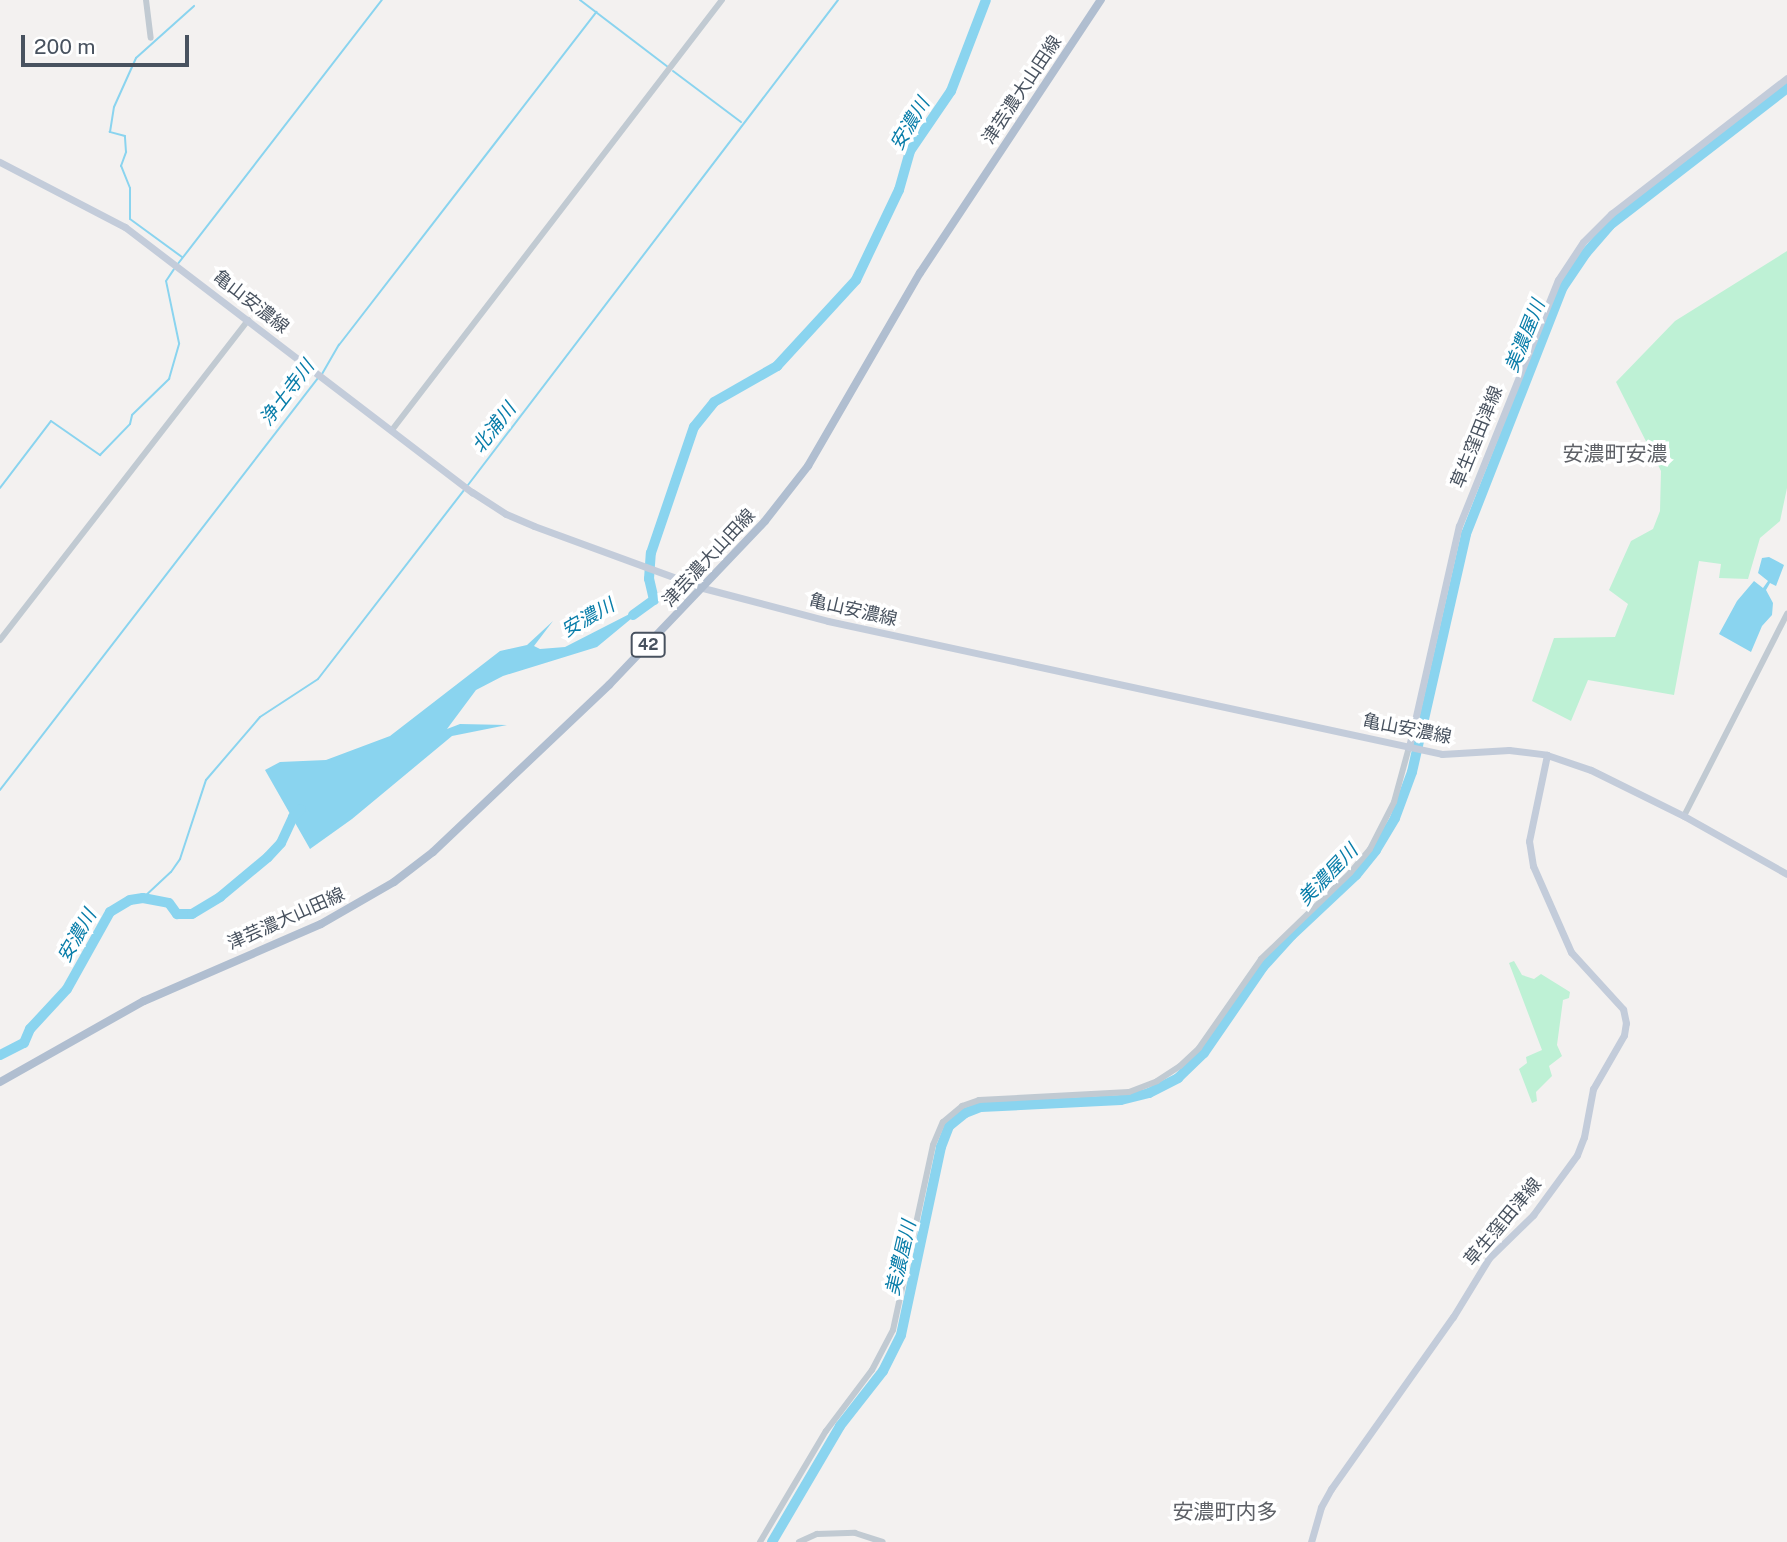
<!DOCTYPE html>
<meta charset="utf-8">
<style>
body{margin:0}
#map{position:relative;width:1787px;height:1542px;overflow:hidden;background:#f3f1f0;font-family:"Public Sans","Noto Sans JP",sans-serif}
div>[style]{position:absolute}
.green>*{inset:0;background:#bef1d5}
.water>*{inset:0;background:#8ad4ef}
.stream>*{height:2px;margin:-1px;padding:0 1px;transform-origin:1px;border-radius:1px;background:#8ad4ef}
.river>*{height:10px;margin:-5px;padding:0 5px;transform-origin:5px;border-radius:5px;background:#8ad4ef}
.tertiary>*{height:6px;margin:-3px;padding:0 3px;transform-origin:3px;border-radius:3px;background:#c1cad2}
.secondary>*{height:7px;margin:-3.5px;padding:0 3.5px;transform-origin:3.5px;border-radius:3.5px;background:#c3ccda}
.primary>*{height:8px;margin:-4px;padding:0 4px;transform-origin:4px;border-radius:4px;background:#b0bed0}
span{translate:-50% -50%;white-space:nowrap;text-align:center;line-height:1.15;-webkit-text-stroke:7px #fff;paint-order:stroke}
.shield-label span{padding:2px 5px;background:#fff;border:2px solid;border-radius:5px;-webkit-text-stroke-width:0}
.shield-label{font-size:16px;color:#48525f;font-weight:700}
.street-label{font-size:18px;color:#48525f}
.water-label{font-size:19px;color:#087da9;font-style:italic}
.quarter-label{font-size:21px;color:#5d6066}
.scale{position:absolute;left:21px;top:35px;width:168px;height:32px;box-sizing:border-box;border:4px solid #48525f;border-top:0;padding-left:9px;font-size:21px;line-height:24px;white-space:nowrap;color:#48525f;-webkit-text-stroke:5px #fff;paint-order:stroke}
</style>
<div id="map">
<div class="green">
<i style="clip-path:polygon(1787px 251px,1787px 488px,1780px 521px,1760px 538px,1748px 579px,1719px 578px,1721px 564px,1699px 561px,1674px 695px,1588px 680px,1571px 721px,1532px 701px,1554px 638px,1615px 637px,1628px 604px,1609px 590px,1631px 541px,1653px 529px,1660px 511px,1661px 471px,1616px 382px,1675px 321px)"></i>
<i style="clip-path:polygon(1514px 961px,1522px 975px,1534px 979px,1541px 974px,1570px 992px,1569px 998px,1563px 1000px,1557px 1045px,1562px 1056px,1549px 1066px,1552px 1076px,1536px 1092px,1537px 1101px,1532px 1103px,1519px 1069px,1527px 1063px,1526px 1057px,1542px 1050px,1509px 963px)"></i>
</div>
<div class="water">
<i style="clip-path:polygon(1769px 557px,1784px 565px,1776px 586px,1770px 583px,1766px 590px,1773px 603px,1772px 615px,1762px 626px,1751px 652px,1719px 634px,1737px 601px,1754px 581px,1763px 588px,1768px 581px,1758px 573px,1762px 558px)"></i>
<i style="clip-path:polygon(649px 604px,597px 647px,503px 676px,476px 690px,447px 729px,460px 724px,507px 725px,452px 736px,352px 819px,310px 849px,265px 770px,280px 762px,326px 760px,390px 736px,500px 651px,527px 645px,553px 621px,534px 646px,540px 649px,565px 647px)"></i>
</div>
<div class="stream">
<i style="left:580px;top:0;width:111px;rotate:37.3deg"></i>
<i style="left:673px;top:71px;width:85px;rotate:36.9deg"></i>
<i style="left:182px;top:257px;width:64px;rotate:-143.8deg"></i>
<i style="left:130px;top:219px;width:31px;rotate:-90deg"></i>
<i style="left:130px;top:188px;width:24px;rotate:-112deg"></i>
<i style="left:121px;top:166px;width:15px;rotate:-70deg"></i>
<i style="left:126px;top:152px;width:16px;rotate:-94deg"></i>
<i style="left:125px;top:136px;width:16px;rotate:-165deg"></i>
<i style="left:110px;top:132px;width:25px;rotate:-81deg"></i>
<i style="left:114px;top:107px;width:54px;rotate:-65.8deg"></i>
<i style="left:136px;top:58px;width:78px;rotate:-41.9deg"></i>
<i style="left:177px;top:265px;width:335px;rotate:-52.3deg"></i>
<i style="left:322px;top:374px;width:34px;rotate:-60deg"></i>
<i style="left:339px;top:345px;width:421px;rotate:-52.3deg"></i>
<i style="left:468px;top:485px;width:610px;rotate:-52.66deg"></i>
<i style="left:0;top:488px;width:84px;rotate:-52.7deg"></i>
<i style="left:51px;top:421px;width:60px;rotate:34.8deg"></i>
<i style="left:100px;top:455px;width:43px;rotate:-45.9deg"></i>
<i style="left:130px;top:424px;width:9px;rotate:-77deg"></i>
<i style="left:132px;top:415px;width:52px;rotate:-44.2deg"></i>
<i style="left:169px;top:379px;width:37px;rotate:-74deg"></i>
<i style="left:179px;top:343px;width:63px;rotate:-101.8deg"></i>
<i style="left:166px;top:281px;width:14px;rotate:-56deg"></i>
<i style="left:0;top:790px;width:520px;rotate:-52.34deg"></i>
<i style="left:143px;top:898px;width:38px;rotate:-43deg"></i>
<i style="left:171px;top:872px;width:16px;rotate:-55deg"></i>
<i style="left:180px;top:859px;width:83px;rotate:-71.8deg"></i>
<i style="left:206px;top:780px;width:83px;rotate:-49.4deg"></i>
<i style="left:260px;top:717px;width:69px;rotate:-33.2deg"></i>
<i style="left:318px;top:679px;width:240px;rotate:-52.3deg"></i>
</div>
<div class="river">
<i style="left:633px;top:615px;width:26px;rotate:-36deg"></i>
<i style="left:654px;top:600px;width:22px;rotate:-103deg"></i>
<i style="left:649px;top:579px;width:26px;rotate:-86deg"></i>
<i style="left:651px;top:553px;width:133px;rotate:-71.2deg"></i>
<i style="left:694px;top:427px;width:32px;rotate:-51deg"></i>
<i style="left:714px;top:402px;width:73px;rotate:-29.7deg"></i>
<i style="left:777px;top:366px;width:117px;rotate:-47.4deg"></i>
<i style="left:856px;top:280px;width:100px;rotate:-64.5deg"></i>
<i style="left:899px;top:190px;width:41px;rotate:-74.2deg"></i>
<i style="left:910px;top:151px;width:73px;rotate:-55.7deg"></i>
<i style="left:951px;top:91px;width:97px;rotate:-69deg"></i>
<i style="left:0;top:1055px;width:27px;rotate:-27deg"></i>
<i style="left:24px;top:1043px;width:15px;rotate:-67deg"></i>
<i style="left:30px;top:1029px;width:54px;rotate:-47.2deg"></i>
<i style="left:67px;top:989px;width:88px;rotate:-60.8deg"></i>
<i style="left:110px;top:912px;width:23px;rotate:-31deg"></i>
<i style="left:130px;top:900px;width:13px;rotate:-9deg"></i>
<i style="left:143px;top:898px;width:26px;rotate:11deg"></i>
<i style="left:169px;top:903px;width:14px;rotate:54deg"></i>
<i style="left:177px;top:914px;width:15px"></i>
<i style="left:192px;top:914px;width:33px;rotate:-31deg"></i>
<i style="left:220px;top:897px;width:62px;rotate:-39.8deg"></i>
<i style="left:268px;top:857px;width:19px;rotate:-47deg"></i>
<i style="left:281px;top:843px;width:29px;rotate:-65deg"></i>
<i style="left:293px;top:817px;width:11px;rotate:-45deg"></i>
<i style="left:772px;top:1542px;width:134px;rotate:-59.6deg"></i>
<i style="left:840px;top:1426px;width:70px;rotate:-52deg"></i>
<i style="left:883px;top:1371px;width:40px;rotate:-63.4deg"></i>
<i style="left:901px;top:1335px;width:192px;rotate:-78deg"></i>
<i style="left:941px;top:1147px;width:22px;rotate:-69deg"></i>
<i style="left:949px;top:1126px;width:21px;rotate:-39deg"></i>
<i style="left:965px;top:1113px;width:17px;rotate:-21deg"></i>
<i style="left:981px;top:1107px;width:140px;rotate:-2.9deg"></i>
<i style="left:1121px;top:1100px;width:29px;rotate:-14deg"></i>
<i style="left:1149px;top:1093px;width:33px;rotate:-27deg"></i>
<i style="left:1178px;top:1078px;width:36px;rotate:-44deg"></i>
<i style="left:1204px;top:1053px;width:104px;rotate:-55.5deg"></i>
<i style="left:1263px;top:967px;width:43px;rotate:-47.8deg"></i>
<i style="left:1292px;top:935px;width:88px;rotate:-43.2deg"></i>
<i style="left:1356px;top:875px;width:32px;rotate:-51deg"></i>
<i style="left:1376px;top:850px;width:37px;rotate:-59deg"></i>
<i style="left:1395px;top:818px;width:49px;rotate:-69.7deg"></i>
<i style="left:1412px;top:772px;width:244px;rotate:-77.2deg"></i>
<i style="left:1466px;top:534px;width:265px;rotate:-68.6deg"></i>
<i style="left:1563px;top:287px;width:41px;rotate:-55.9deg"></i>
<i style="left:1586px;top:253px;width:37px;rotate:-49deg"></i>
<i style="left:1610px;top:225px;width:224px;rotate:-37.7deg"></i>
</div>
<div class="tertiary">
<i style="left:146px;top:0;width:38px;rotate:83deg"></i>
<i style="left:392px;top:430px;width:542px;rotate:-52.5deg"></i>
<i style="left:0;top:640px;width:405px;rotate:-52.2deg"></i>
<i style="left:1684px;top:816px;width:227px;rotate:-63deg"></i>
<i style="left:760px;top:1542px;width:129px;rotate:-59.3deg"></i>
<i style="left:826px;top:1431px;width:76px;rotate:-53deg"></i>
<i style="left:872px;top:1370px;width:45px;rotate:-62.3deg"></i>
<i style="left:893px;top:1330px;width:189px;rotate:-77.8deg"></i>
<i style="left:933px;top:1145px;width:25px;rotate:-67deg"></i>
<i style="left:943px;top:1122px;width:25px;rotate:-40deg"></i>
<i style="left:962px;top:1106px;width:18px;rotate:-19deg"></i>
<i style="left:979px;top:1100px;width:150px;rotate:-3.1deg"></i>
<i style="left:1129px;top:1092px;width:30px;rotate:-21deg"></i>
<i style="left:1157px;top:1081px;width:27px;rotate:-33deg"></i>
<i style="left:1180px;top:1066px;width:26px;rotate:-43deg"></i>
<i style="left:1199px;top:1048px;width:108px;rotate:-55.1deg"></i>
<i style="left:1261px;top:959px;width:124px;rotate:-44deg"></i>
<i style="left:1350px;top:873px;width:31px;rotate:-50deg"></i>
<i style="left:1370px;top:849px;width:53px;rotate:-62.9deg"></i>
<i style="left:1394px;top:802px;width:57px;rotate:-74.7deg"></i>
<i style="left:799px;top:1542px;width:20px;rotate:-24deg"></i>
<i style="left:817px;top:1534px;width:38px;rotate:-2deg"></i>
<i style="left:855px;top:1533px;width:29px;rotate:18deg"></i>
</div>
<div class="secondary">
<i style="left:0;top:162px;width:141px;rotate:27.5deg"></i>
<i style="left:125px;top:227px;width:437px;rotate:37.4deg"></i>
<i style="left:472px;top:492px;width:40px;rotate:32.9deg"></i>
<i style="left:506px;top:514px;width:30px;rotate:23deg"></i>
<i style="left:534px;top:526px;width:180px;rotate:20.1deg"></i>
<i style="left:703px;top:588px;width:129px;rotate:14.8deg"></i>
<i style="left:828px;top:621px;width:628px;rotate:12.22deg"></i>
<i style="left:1442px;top:754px;width:67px;rotate:-3.4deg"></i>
<i style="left:1509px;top:750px;width:38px;rotate:7deg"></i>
<i style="left:1547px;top:755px;width:46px;rotate:18.8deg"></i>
<i style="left:1591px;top:770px;width:104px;rotate:26.3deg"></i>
<i style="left:1684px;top:816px;width:118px;rotate:29.4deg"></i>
<i style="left:1409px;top:747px;width:227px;rotate:-77.3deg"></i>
<i style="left:1459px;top:526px;width:265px;rotate:-68.1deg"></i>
<i style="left:1558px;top:280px;width:45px;rotate:-56.7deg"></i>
<i style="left:1583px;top:242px;width:40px;rotate:-45deg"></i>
<i style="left:1611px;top:214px;width:222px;rotate:-37.7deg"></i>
<i style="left:1311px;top:1542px;width:36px;rotate:-74deg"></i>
<i style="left:1321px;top:1507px;width:21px;rotate:-61deg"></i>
<i style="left:1331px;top:1489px;width:211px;rotate:-54.7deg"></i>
<i style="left:1453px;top:1317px;width:69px;rotate:-58.6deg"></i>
<i style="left:1489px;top:1258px;width:62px;rotate:-44.3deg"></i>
<i style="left:1533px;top:1215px;width:74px;rotate:-53.7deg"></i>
<i style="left:1577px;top:1155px;width:19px;rotate:-69deg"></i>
<i style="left:1584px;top:1137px;width:49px;rotate:-79.4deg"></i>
<i style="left:1593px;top:1089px;width:62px;rotate:-60.1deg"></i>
<i style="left:1624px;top:1035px;width:12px;rotate:-81deg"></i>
<i style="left:1626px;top:1023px;width:14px;rotate:-102deg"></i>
<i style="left:1623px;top:1009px;width:77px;rotate:-132.4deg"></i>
<i style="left:1571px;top:952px;width:94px;rotate:-113.8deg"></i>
<i style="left:1533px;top:866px;width:25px;rotate:-99deg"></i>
<i style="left:1529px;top:841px;width:88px;rotate:-78.2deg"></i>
</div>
<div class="primary">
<i style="left:0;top:1082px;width:165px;rotate:-29.4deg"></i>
<i style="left:144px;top:1001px;width:193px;rotate:-23.5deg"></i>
<i style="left:321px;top:924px;width:84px;rotate:-29.9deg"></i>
<i style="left:394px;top:882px;width:49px;rotate:-37.6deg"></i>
<i style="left:433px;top:852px;width:243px;rotate:-43.5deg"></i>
<i style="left:609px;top:685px;width:226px;rotate:-46.4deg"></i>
<i style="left:765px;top:521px;width:70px;rotate:-52deg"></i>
<i style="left:808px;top:466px;width:223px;rotate:-59.9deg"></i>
<i style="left:920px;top:273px;width:328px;rotate:-56.5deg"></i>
</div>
<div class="shield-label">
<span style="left:648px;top:645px">42</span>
</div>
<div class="street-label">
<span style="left:1022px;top:90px;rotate:-56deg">津芸濃大山田線</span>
<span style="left:251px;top:302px;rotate:38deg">亀山安濃線</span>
<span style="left:1477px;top:437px;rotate:-68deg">草生窪田津線</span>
<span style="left:709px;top:558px;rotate:-47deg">津芸濃大山田線</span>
<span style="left:853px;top:610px;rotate:13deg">亀山安濃線</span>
<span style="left:1407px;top:729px;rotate:11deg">亀山安濃線</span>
<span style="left:286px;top:919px;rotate:-24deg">津芸濃大山田線</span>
<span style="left:1503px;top:1222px;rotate:-50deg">草生窪田津線</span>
</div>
<div class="water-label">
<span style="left:910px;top:124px;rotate:-59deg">安濃川</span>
<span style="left:1525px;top:336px;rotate:-68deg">美濃屋川</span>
<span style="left:287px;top:393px;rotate:-53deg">浄土寺川</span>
<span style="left:494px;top:428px;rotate:-52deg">北浦川</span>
<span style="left:588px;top:618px;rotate:-30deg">安濃川</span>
<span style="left:1328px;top:875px;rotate:-46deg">美濃屋川</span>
<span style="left:77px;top:936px;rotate:-60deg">安濃川</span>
<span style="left:901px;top:1258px;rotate:-77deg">美濃屋川</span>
</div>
<div class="quarter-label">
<span style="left:1615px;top:454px">安濃町安濃</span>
<span style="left:1225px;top:1512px">安濃町内多</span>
</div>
<div class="scale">200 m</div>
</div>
